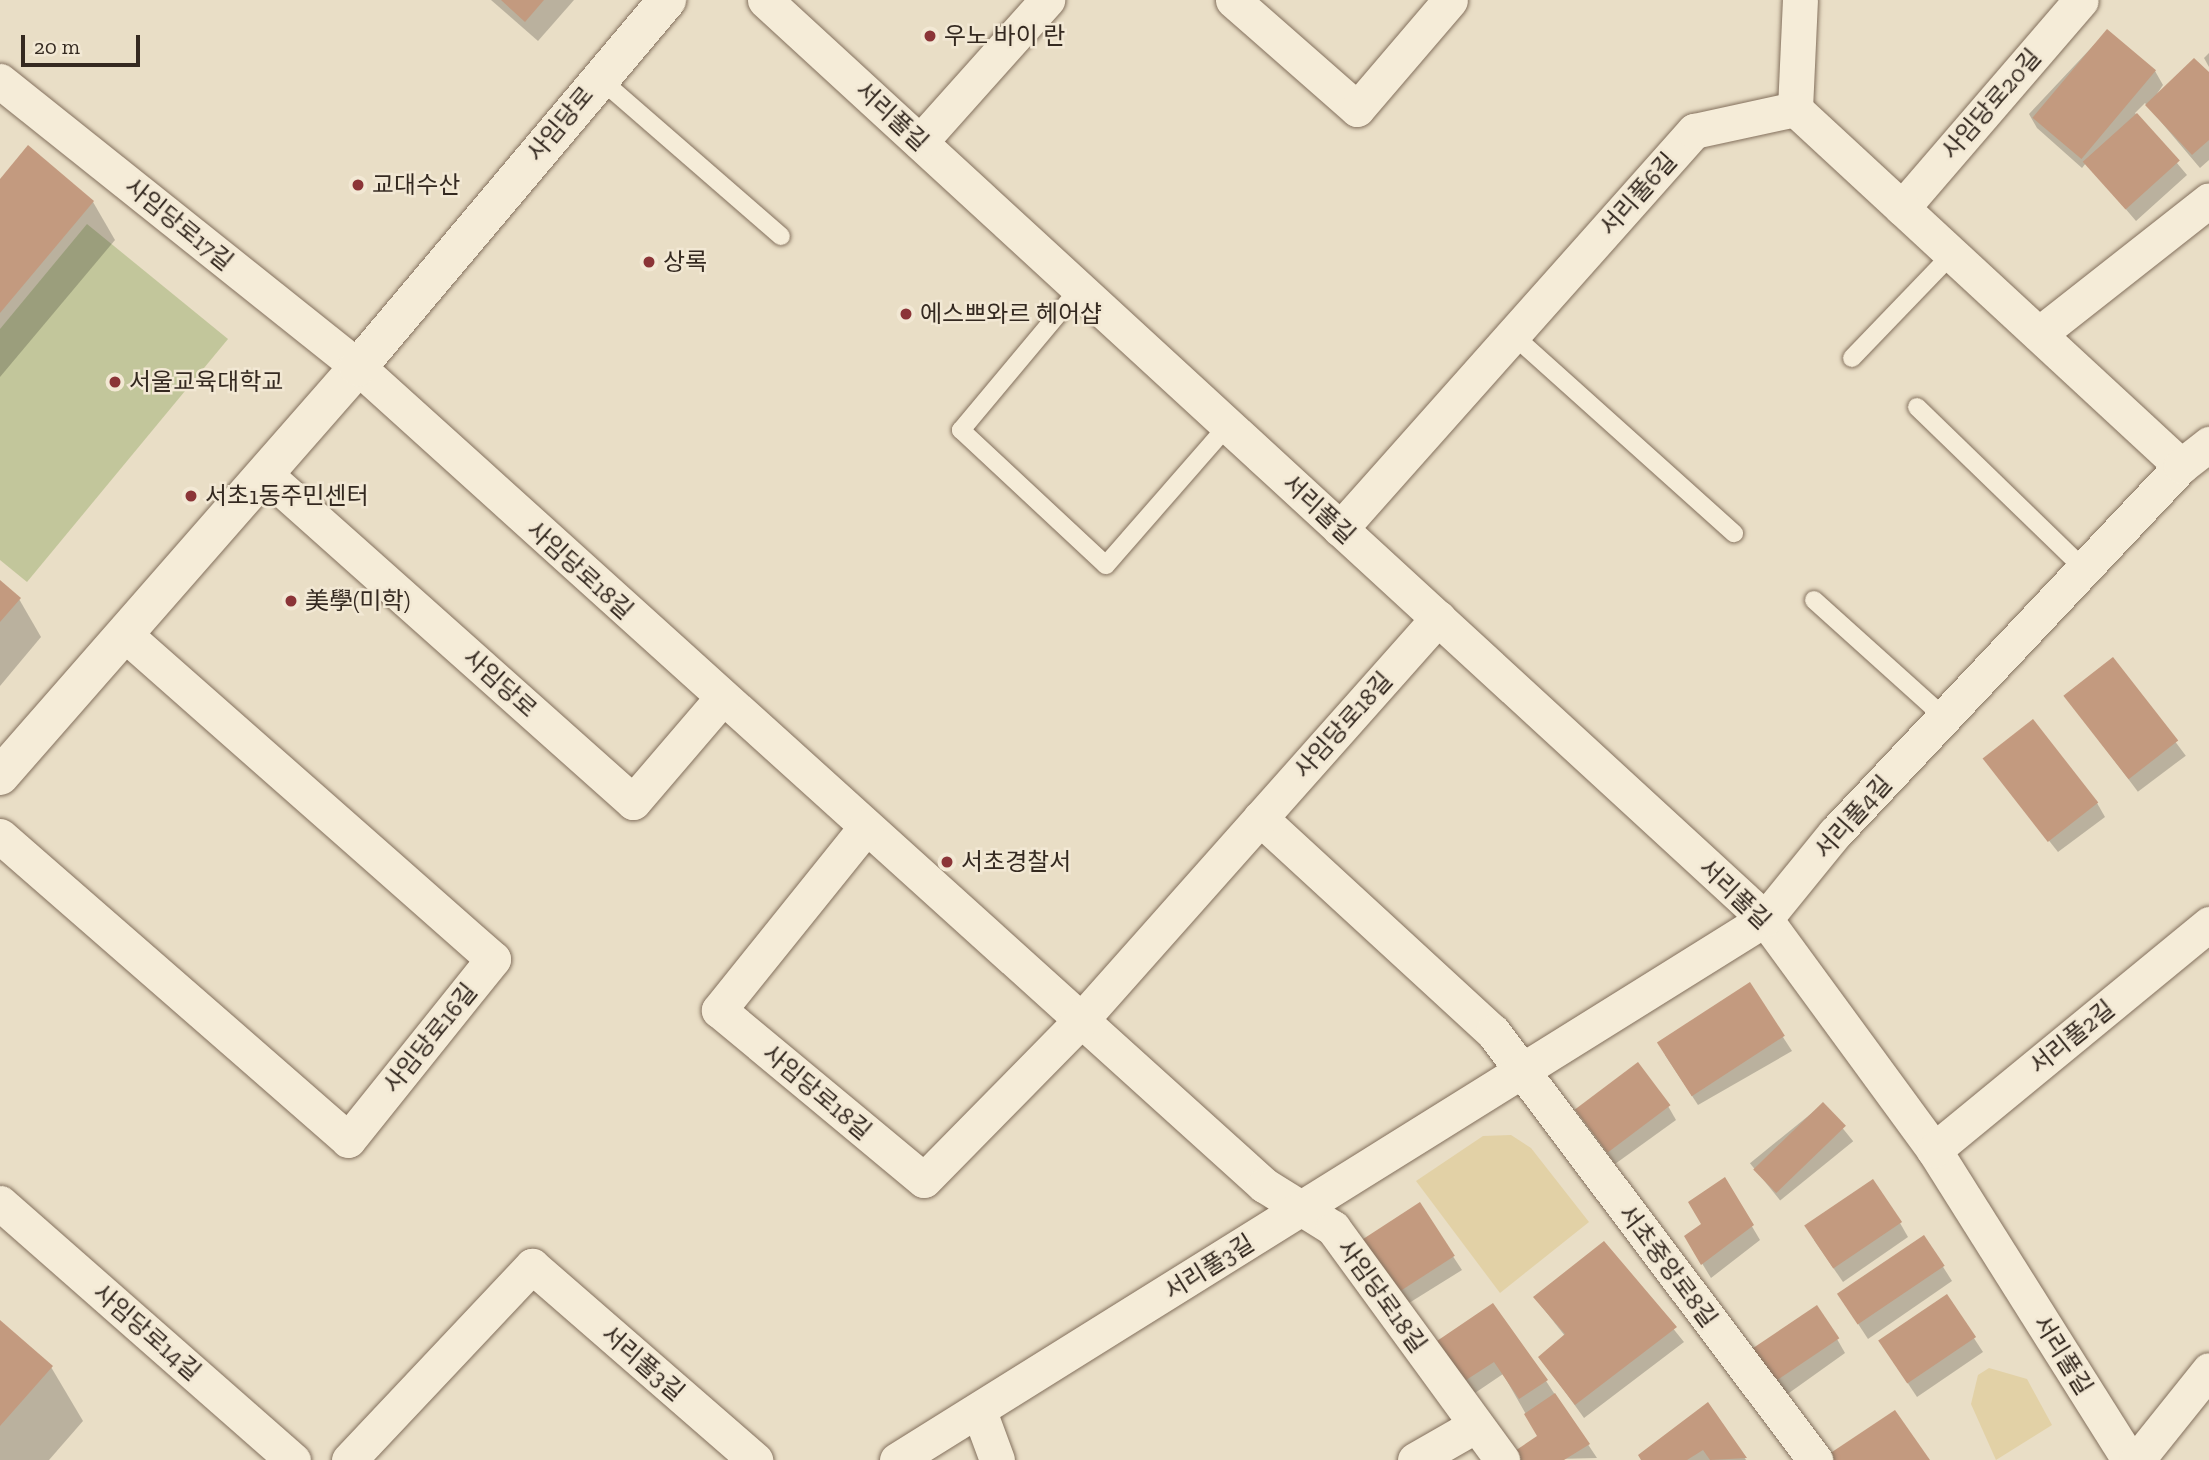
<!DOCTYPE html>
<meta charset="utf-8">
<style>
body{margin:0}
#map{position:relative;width:2209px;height:1460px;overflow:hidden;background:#e9dec6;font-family:"Zilla Slab","Noto Sans KR",serif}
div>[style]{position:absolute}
.green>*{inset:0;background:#c2c69b}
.sand>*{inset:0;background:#e2d1a6}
.shadow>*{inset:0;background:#0003;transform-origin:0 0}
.building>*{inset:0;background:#c39a7f;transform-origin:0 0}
.roads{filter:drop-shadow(0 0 2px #83705d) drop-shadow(0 0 2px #83705d)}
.lane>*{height:18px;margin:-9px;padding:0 9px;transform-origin:9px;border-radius:9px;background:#f5ecd8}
.street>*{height:35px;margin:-17.5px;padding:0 17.5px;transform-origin:17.5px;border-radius:17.5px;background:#f5ecd8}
.secondary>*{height:38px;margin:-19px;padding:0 19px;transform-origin:19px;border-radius:19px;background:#f5ecd8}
.dots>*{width:19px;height:19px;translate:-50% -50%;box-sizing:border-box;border:4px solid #f2e8d4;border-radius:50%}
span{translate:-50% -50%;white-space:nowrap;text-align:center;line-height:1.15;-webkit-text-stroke:5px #f2e8d4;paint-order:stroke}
.poi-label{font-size:24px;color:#342920}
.left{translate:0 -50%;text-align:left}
.street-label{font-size:24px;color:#342920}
.scale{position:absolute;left:21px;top:35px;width:119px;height:32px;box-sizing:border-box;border:4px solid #342920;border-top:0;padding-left:9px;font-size:21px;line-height:24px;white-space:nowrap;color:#342920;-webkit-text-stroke:5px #f2e8d4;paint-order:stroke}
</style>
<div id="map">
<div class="green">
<i style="clip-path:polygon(87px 224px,228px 339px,27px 582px,0 560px,0 329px)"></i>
</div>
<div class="sand">
<i style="clip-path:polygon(1511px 1135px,1531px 1148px,1589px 1222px,1500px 1293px,1416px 1181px,1483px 1136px)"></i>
<i style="clip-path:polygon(1989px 1368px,2027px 1379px,2052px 1425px,1996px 1460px,1971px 1404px,1978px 1375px)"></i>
</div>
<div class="shadow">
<i style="clip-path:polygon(491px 0,574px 0,538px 41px)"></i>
<i style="clip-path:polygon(2107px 31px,2155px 71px,2163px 85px,2152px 101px,2209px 75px,2209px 160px,2200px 168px,2145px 103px,2135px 113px,2187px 175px,2136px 221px,2086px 163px,2082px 168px,2037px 128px,2029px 114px)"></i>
<i style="clip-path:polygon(2209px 53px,2209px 67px,2204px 58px)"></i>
<i style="clip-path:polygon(28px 148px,93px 202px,115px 240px,0 377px,0 181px)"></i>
<i style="clip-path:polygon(0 582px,19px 599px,41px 637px,0 686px)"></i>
<i style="left:2113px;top:659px;width:121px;height:60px;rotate:53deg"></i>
<i style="clip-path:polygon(1985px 760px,2097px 803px,2105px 817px,2058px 852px)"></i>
<i style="clip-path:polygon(1749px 985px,1792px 1051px,1698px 1105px,1665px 1055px)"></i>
<i style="left:1823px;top:1104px;width:48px;height:94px;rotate:51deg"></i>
<i style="clip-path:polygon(1668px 1106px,1676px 1120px,1615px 1164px,1577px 1109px)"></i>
<i style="clip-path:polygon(1724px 1179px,1760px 1240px,1711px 1278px,1686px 1237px,1703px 1224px)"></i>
<i style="clip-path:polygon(1419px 1205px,1462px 1270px,1401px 1308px,1366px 1256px)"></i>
<i style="clip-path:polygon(1900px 1223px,1908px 1237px,1843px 1282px,1814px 1240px)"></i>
<i style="clip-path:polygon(1924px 1237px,1952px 1281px,1868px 1339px,1847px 1307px)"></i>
<i style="clip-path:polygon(1604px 1243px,1684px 1342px,1584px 1418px,1540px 1357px,1565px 1336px,1535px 1298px)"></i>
<i style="clip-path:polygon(1947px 1297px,1983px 1352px,1917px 1397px,1889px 1355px)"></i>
<i style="clip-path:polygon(1493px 1305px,1546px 1381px,1597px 1458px,1514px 1460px,1539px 1437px,1503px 1374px,1472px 1395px,1445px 1357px)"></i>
<i style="clip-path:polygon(0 1322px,51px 1367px,83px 1421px,49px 1460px,0 1460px)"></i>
<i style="clip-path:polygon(1837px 1339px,1845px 1353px,1782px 1398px,1762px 1367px)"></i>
<i style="clip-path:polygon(1708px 1405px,1746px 1460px,1643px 1460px)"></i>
</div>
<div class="building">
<i style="clip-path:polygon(501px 0,544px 0,525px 22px)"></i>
<i style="left:2107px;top:29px;width:64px;height:116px;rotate:40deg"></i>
<i style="clip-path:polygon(2194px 58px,2209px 72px,2209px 140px,2192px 155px,2145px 105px)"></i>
<i style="left:2137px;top:113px;width:64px;height:73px;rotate:48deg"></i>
<i style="clip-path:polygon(28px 145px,94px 201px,0 313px,0 179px)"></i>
<i style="clip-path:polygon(0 580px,21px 598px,0 622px)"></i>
<i style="left:2113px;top:657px;width:106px;height:63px;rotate:52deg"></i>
<i style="left:2033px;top:719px;width:106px;height:64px;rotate:52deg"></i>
<i style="left:1750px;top:982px;width:64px;height:111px;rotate:57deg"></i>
<i style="left:1638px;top:1062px;width:54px;height:79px;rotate:53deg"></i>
<i style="left:1823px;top:1102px;width:33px;height:97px;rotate:46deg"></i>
<i style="clip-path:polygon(1725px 1177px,1754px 1225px,1701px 1265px,1684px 1236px,1701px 1224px,1688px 1202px)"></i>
<i style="left:1873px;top:1179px;width:52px;height:83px;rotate:56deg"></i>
<i style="left:1420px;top:1202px;width:64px;height:76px;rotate:57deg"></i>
<i style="left:1924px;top:1235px;width:37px;height:105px;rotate:56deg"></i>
<i style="clip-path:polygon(1604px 1241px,1677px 1327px,1575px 1405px,1538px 1357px,1565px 1334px,1533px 1297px)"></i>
<i style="left:1947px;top:1294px;width:52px;height:83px;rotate:56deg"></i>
<i style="clip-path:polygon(1493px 1303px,1548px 1380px,1519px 1399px,1494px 1362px,1463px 1382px,1434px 1343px)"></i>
<i style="left:1817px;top:1305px;width:40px;height:81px;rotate:56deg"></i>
<i style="clip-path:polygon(0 1320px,53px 1366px,0 1426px)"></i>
<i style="clip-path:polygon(1555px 1393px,1590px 1444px,1564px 1460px,1513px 1460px,1509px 1455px,1537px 1436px,1524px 1414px)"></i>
<i style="clip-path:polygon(1708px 1402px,1747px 1458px,1710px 1460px,1703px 1450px,1687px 1460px,1641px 1460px,1638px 1455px)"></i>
<i style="clip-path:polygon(1895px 1410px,1930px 1460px,1832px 1460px,1829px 1454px)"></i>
</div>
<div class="roads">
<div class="lane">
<i style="left:599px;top:78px;width:241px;rotate:41deg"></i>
<i style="left:1079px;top:289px;width:184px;rotate:129.9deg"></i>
<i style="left:961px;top:430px;width:198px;rotate:43deg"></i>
<i style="left:1106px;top:565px;width:186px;rotate:-48.9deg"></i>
<i style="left:1513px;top:335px;width:297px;rotate:41.9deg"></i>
<i style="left:1852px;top:358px;width:144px;rotate:-46.1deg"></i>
<i style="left:1917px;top:407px;width:234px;rotate:44.1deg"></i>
<i style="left:1814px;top:600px;width:176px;rotate:42deg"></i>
</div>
<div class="street">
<i style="left:765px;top:0;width:1358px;rotate:42.58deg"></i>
<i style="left:1765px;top:919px;width:286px;rotate:53.8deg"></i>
<i style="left:1934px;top:1150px;width:366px;rotate:57.8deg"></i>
<i style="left:1233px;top:0;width:165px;rotate:41.3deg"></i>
<i style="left:1357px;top:109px;width:143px;rotate:-49.5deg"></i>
<i style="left:0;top:81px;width:458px;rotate:38.6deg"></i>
<i style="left:358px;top:367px;width:1221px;rotate:42.08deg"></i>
<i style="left:1264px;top:1185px;width:81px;rotate:31.9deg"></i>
<i style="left:1333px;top:1228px;width:287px;rotate:53.9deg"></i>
<i style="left:1795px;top:109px;width:109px;rotate:-87.4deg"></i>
<i style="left:920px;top:142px;width:191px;rotate:-48.2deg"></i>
<i style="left:1902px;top:208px;width:274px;rotate:-49.3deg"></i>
<i style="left:2039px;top:334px;width:216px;rotate:-38.2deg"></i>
<i style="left:265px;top:474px;width:493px;rotate:41.7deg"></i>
<i style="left:633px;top:802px;width:137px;rotate:-49.4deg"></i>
<i style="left:1340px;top:529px;width:533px;rotate:-48.35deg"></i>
<i style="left:1694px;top:131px;width:103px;rotate:-12.3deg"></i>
<i style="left:1795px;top:109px;width:526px;rotate:42.76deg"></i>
<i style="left:1260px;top:818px;width:316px;rotate:42.6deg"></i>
<i style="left:1493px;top:1032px;width:536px;rotate:53.04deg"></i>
<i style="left:866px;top:827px;width:235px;rotate:128.8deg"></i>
<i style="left:719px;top:1010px;width:266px;rotate:39.7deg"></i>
<i style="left:924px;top:1180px;width:224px;rotate:-45.5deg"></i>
<i style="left:1081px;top:1020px;width:538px;rotate:-48.39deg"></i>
<i style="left:0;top:836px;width:462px;rotate:41.1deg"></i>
<i style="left:348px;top:1140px;width:232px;rotate:-51.3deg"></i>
<i style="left:493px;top:959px;width:492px;rotate:-138.6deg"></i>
<i style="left:1934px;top:1150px;width:356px;rotate:-39.4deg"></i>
<i style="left:0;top:1203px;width:390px;rotate:41.3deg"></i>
<i style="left:979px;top:1411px;width:52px;rotate:69.8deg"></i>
<i style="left:349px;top:1460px;width:267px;rotate:-46.7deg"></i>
<i style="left:532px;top:1266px;width:296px;rotate:41deg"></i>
<i style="left:897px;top:1460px;width:1023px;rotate:-31.93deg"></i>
<i style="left:1765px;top:919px;width:111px;rotate:-50.9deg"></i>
<i style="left:1835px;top:833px;width:504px;rotate:-46.69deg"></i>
<i style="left:2181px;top:466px;width:36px;rotate:-38deg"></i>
<i style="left:1415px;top:1460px;width:70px;rotate:-29.8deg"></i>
<i style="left:2137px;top:1460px;width:115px;rotate:-51.3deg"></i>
</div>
<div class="secondary">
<i style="left:0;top:776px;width:544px;rotate:-48.8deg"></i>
<i style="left:358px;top:367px;width:480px;rotate:-49.9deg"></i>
</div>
</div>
<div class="dots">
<i style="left:930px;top:36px;background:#8b3437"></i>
<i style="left:358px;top:185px;background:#8b3437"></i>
<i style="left:649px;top:262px;background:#8b3437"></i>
<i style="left:906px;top:314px;background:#8b3437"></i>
<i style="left:115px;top:382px;background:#8b3437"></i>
<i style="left:191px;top:496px;background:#8b3437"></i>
<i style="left:291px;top:601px;background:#8b3437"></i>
<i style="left:947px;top:862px;background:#8b3437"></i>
</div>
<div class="poi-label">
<span class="left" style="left:944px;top:36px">우노 바이 란</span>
<span class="left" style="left:372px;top:185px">교대수산</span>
<span class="left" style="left:663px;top:262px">상록</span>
<span class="left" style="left:920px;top:314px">에스쁘와르 헤어샵</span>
<span class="left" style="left:129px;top:382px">서울교육대학교</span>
<span class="left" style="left:205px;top:496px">서초1동주민센터</span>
<span class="left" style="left:305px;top:601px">美學(미학)</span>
<span class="left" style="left:961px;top:862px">서초경찰서</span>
</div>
<div class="street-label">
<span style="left:1991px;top:104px;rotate:-49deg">사임당로20길</span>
<span style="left:892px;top:116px;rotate:43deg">서리풀길</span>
<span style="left:560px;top:124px;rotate:-50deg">사임당로</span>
<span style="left:1638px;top:194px;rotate:-48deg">서리풀6길</span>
<span style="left:179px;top:224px;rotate:39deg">사임당로17길</span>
<span style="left:1319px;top:509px;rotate:43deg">서리풀길</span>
<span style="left:580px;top:570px;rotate:42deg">사임당로18길</span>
<span style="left:500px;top:683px;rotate:42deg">사임당로</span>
<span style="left:1343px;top:725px;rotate:-48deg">사임당로18길</span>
<span style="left:1853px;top:817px;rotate:-48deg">서리풀4길</span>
<span style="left:1735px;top:894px;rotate:44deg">서리풀길</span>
<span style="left:2072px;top:1037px;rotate:-39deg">서리풀2길</span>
<span style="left:430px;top:1038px;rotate:-51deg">사임당로16길</span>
<span style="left:817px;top:1092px;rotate:40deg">사임당로18길</span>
<span style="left:1668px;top:1266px;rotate:53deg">서초중앙로8길</span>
<span style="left:1209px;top:1267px;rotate:-32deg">서리풀3길</span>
<span style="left:1382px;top:1296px;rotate:54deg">사임당로18길</span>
<span style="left:147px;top:1332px;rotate:41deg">사임당로14길</span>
<span style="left:2063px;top:1355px;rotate:58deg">서리풀길</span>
<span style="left:643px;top:1363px;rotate:41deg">서리풀3길</span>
</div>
<div class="scale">20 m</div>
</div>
